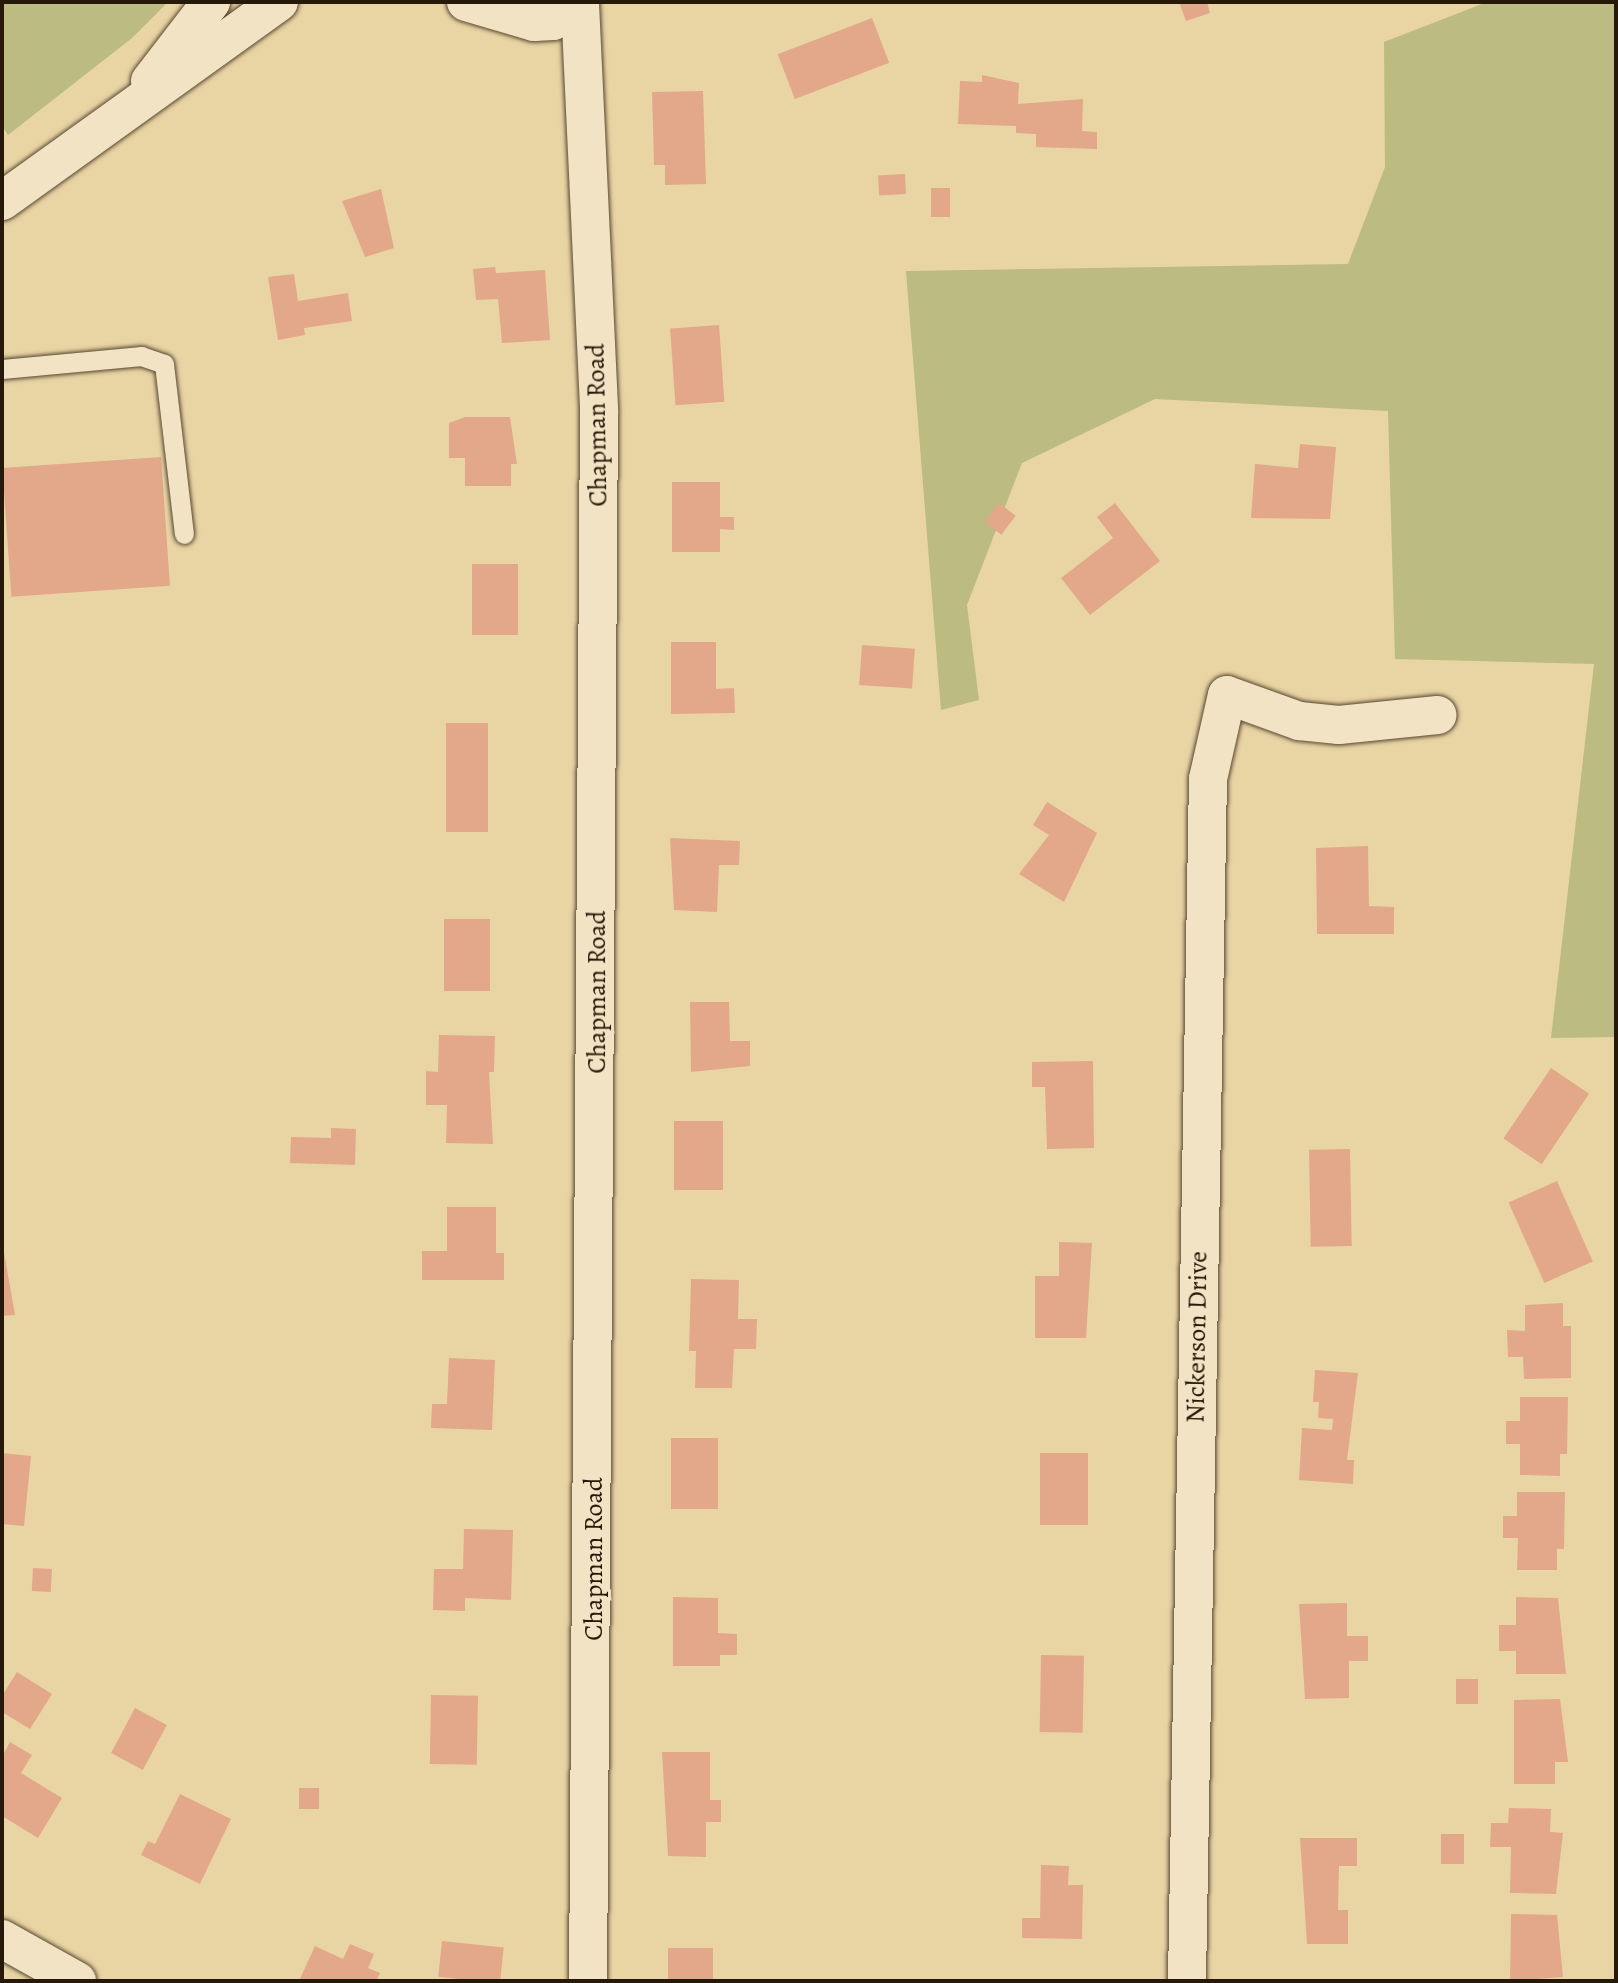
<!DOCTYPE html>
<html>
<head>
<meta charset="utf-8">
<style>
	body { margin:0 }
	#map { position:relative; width:1618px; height:1983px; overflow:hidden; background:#e9d4a4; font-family:Alegreya,serif }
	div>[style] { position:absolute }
	.green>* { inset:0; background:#bbbb82 }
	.building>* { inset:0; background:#e3a88a; transform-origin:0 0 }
	.roads { filter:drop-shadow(0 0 2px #584830) drop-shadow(0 0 2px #584830) }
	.service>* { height:19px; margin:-9.5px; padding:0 9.5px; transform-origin:9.5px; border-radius:9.5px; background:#f1e3c4 }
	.minor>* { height:38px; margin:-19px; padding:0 19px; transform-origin:19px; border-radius:19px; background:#f1e3c4 }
	.tertiary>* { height:38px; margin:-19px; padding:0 19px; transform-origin:19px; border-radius:19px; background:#f1e3c4 }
	.secondary>* { height:38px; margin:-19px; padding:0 19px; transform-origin:19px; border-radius:19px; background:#f1e3c4 }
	span { translate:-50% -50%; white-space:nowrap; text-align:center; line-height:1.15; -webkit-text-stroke:6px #f1e3c4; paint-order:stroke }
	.street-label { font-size:26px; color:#271909 }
	.frame { position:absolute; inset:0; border:4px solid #271909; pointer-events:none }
</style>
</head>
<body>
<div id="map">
	<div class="green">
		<div style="clip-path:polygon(2px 2px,168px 2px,132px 38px,8px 135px,2px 126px)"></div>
		<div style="clip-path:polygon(1487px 2px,1616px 2px,1616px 1037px,1551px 1038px,1594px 664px,1395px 659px,1388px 411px,1155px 399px,1022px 463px,967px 605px,979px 700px,941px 710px,906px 271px,1348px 264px,1385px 167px,1384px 42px)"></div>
	</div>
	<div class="building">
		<div style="clip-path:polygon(1179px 2px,1207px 2px,1210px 13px,1186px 21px)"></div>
		<div style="left:872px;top:18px;width:48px;height:101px;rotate:69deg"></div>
		<div style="clip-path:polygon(982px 75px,1019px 83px,1018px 104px,1083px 99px,1082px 131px,1097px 132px,1097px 149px,1036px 147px,1036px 134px,1016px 133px,1016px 126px,958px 124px,960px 81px,982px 82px)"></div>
		<div style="clip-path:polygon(703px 91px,706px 184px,665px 185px,665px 165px,654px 165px,652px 92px)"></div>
		<div style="left:905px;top:174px;width:20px;height:27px;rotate:87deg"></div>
		<div style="left:931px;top:188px;width:19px;height:29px"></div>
		<div style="clip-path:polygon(381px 189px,394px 248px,365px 257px,342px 201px)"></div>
		<div style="clip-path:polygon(495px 267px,496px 273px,545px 270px,550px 340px,502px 343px,498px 299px,476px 300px,473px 269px)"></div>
		<div style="clip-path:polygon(294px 274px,298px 301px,348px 293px,352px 321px,304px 328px,305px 335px,278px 340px,268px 277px)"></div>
		<div style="left:719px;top:325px;width:77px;height:49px;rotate:86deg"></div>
		<div style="clip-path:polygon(465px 417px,510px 417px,517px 464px,511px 464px,511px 486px,465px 486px,465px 458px,449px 458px,449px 423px)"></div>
		<div style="clip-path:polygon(1300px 444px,1336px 447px,1330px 519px,1251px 518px,1255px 464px,1298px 468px)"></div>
		<div style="left:161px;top:457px;width:129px;height:159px;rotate:86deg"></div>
		<div style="clip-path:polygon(672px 482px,720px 482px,720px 517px,734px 517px,734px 530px,720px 529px,720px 552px,672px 552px)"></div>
		<div style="left:999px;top:503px;width:21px;height:24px;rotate:37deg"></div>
		<div style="clip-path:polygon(1115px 503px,1160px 561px,1090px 615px,1061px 578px,1113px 538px,1097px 517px)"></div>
		<div style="left:472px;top:564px;width:46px;height:71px"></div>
		<div style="clip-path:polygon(671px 642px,716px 642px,716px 689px,734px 688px,735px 713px,671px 714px)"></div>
		<div style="left:862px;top:645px;width:53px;height:40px;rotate:4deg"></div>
		<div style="left:488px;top:723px;width:109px;height:42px;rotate:90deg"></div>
		<div style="clip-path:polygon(1047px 802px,1097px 833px,1064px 902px,1019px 874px,1049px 835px,1033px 825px)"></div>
		<div style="clip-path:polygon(670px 838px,740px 841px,739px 865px,719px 865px,717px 912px,674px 910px)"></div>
		<div style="clip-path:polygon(1368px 846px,1369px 906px,1394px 907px,1394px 934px,1317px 934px,1316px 848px)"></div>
		<div style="left:444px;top:919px;width:46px;height:72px"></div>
		<div style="clip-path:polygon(690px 1002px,729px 1002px,730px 1041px,750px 1041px,750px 1066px,691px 1072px)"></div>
		<div style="clip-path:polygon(439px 1035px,495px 1036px,494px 1072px,489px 1072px,493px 1144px,446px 1143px,447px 1105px,426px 1105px,426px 1071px,438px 1072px)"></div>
		<div style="clip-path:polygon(1093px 1061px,1094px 1148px,1047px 1149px,1045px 1087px,1032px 1087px,1032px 1062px)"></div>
		<div style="left:1551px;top:1068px;width:46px;height:85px;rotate:34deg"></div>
		<div style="left:674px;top:1121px;width:49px;height:69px"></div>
		<div style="clip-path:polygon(331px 1128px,356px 1129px,355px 1165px,290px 1163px,291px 1137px,331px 1138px)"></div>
		<div style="left:1350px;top:1149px;width:97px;height:41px;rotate:89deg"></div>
		<div style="left:1557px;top:1181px;width:88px;height:53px;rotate:66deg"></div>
		<div style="clip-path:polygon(447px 1207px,496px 1207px,496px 1253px,504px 1253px,504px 1280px,422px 1280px,422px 1251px,447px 1251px)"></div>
		<div style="clip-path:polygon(2px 1241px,15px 1315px,2px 1316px)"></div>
		<div style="clip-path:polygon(1059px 1242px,1092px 1243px,1086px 1338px,1035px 1338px,1035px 1276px,1059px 1276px)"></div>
		<div style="clip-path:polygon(691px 1279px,739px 1280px,738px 1319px,757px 1319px,756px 1349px,734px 1349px,732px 1388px,695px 1388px,696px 1351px,689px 1351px)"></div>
		<div style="clip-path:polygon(1563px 1303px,1563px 1326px,1571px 1326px,1571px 1378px,1524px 1379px,1523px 1357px,1508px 1357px,1507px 1330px,1525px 1331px,1525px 1305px)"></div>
		<div style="clip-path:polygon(449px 1358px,495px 1360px,492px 1430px,431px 1428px,432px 1404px,447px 1404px)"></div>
		<div style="clip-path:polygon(1315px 1370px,1358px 1373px,1347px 1460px,1354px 1460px,1353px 1484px,1299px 1480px,1302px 1428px,1332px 1430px,1333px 1419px,1318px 1418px,1319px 1402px,1313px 1402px)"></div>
		<div style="clip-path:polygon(1520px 1397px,1568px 1397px,1567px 1454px,1560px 1454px,1560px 1476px,1520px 1475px,1520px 1444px,1506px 1444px,1506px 1421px,1520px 1421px)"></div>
		<div style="left:671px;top:1438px;width:47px;height:71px"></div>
		<div style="clip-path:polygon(2px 1453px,31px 1456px,24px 1526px,2px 1524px)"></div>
		<div style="left:1040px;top:1453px;width:48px;height:72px"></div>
		<div style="clip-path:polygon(1517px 1492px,1565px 1492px,1564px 1549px,1557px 1549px,1557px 1570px,1517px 1570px,1518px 1538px,1503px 1538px,1503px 1516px,1517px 1516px)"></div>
		<div style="clip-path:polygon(464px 1529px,513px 1530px,511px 1600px,465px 1598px,465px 1611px,433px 1610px,434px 1569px,463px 1569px)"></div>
		<div style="left:33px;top:1568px;width:19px;height:23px;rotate:3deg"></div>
		<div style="clip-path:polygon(673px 1597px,718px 1598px,718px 1633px,737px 1634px,737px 1655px,720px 1655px,720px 1666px,673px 1666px)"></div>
		<div style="clip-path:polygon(1516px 1597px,1558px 1598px,1566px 1674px,1516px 1674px,1516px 1651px,1499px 1651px,1499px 1625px,1516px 1625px)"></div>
		<div style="clip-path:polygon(1347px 1603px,1347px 1636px,1368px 1636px,1368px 1661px,1349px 1661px,1349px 1698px,1305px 1699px,1299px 1604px)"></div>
		<div style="left:1041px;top:1655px;width:43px;height:77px;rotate:1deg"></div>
		<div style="clip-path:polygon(17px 1672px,52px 1694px,30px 1729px,2px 1712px,2px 1696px)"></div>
		<div style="left:1456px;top:1679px;width:22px;height:25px"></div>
		<div style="left:431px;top:1695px;width:47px;height:69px;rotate:1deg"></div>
		<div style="clip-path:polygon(1560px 1699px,1568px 1762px,1555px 1762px,1555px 1784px,1514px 1784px,1514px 1700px)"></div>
		<div style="left:135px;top:1708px;width:36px;height:51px;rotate:28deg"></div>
		<div style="clip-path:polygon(10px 1742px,32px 1755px,21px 1773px,62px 1798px,38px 1838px,2px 1816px,2px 1757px)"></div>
		<div style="clip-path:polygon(662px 1752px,710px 1752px,710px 1800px,721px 1800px,721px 1822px,706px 1822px,706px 1857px,668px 1856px)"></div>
		<div style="left:299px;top:1788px;width:20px;height:21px"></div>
		<div style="clip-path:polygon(180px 1794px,231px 1819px,200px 1884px,141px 1855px,148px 1841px,155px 1844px)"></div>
		<div style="clip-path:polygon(1509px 1808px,1551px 1809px,1550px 1832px,1563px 1833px,1556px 1894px,1510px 1893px,1511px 1847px,1490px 1847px,1491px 1823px,1508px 1823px)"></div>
		<div style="left:1441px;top:1834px;width:23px;height:30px"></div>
		<div style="clip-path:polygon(1300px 1838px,1357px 1838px,1357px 1866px,1339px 1866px,1338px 1910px,1348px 1910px,1348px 1944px,1307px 1944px)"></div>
		<div style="clip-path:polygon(1041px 1865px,1069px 1866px,1068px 1885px,1083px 1885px,1082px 1939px,1022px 1938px,1022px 1918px,1040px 1918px)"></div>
		<div style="clip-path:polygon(1511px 1914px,1557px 1915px,1563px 1977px,1510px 1981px)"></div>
		<div style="left:442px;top:1941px;width:62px;height:36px;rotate:6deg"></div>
		<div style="clip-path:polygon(350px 1944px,374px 1954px,368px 1968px,380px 1973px,376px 1981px,299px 1981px,315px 1946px,343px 1959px)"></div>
		<div style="left:668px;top:1948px;width:45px;height:33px"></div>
	</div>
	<div class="roads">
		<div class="service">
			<div style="left:2px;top:369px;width:140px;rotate:-5.3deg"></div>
			<div style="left:141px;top:356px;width:24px;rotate:19deg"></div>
			<div style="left:164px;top:364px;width:171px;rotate:83.3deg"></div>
		</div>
		<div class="minor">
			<div style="left:580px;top:4px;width:407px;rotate:87.3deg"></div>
			<div style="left:599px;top:411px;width:1570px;rotate:90.4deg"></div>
			<div style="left:1187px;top:1981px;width:1202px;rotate:-89deg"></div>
			<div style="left:1208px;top:779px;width:86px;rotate:-77.3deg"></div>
			<div style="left:1227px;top:695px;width:77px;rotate:19.9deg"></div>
			<div style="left:1299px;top:721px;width:40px;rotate:5.7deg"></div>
			<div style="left:1339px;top:725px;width:99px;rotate:-5.8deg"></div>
		</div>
		<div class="tertiary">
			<div style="left:466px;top:2px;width:71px;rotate:16.4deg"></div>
			<div style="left:534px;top:22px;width:19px;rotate:-3deg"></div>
			<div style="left:553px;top:21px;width:32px;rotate:-32deg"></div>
			<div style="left:2px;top:1939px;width:86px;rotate:29.2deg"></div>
		</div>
		<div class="secondary">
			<div style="left:150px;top:81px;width:100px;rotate:-52.3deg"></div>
			<div style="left:2px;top:201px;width:341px;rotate:-35.7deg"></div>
		</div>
	</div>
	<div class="street-label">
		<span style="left:597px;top:425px;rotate:-91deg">Chapman Road</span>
		<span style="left:597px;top:992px;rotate:-90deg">Chapman Road</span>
		<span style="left:1197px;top:1337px;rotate:-89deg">Nickerson Drive</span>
		<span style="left:594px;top:1559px;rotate:-90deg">Chapman Road</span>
	</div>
	<div class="frame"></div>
</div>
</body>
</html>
